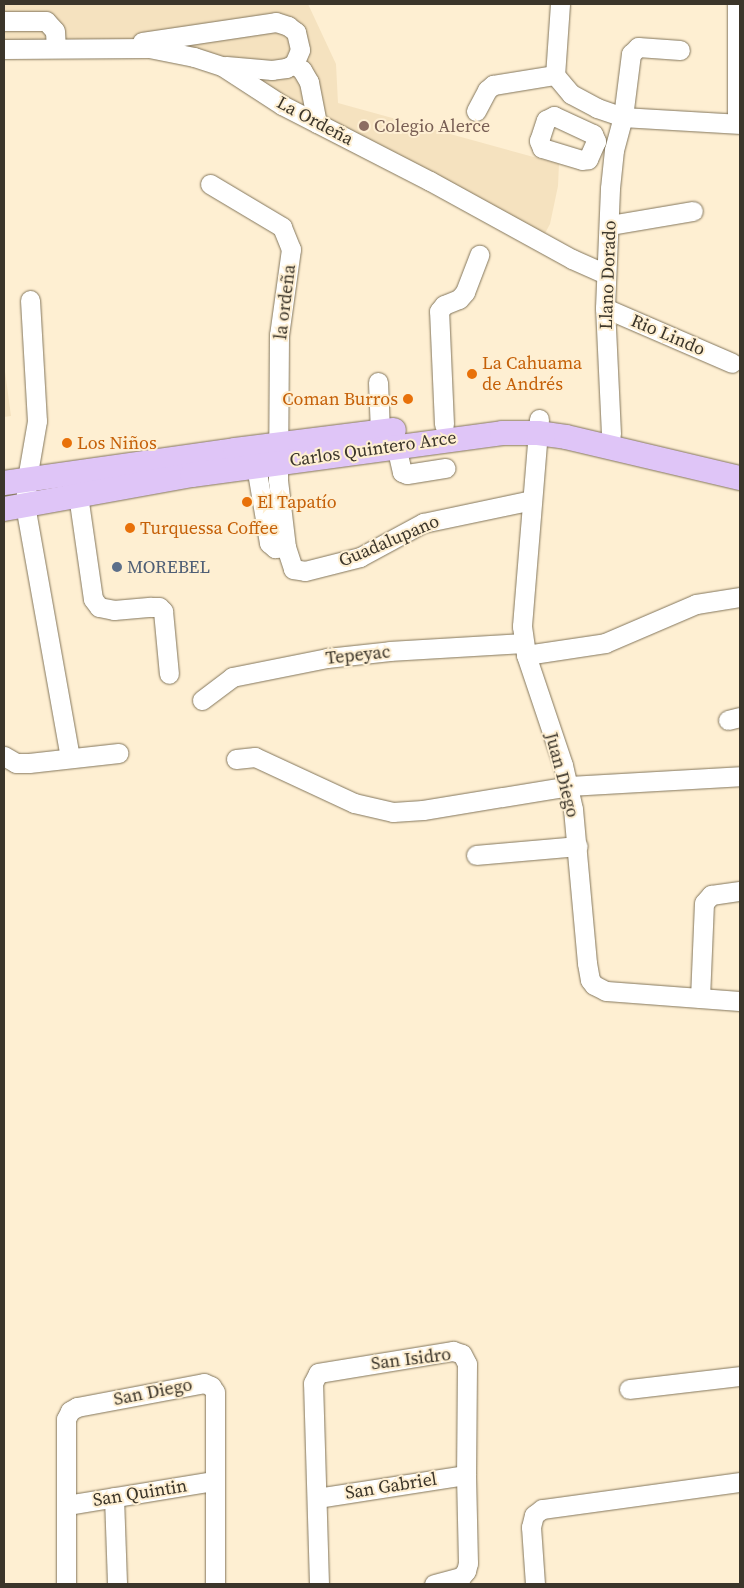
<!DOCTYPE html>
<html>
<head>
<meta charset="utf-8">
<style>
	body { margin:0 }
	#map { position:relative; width:744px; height:1588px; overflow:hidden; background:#feefd2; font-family:"Source Serif 4",serif }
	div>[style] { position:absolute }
	.built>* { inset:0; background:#f5e2bf }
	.roads { filter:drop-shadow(0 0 1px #83765c) drop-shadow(0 0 1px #83765c) }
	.minor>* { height:19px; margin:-9.5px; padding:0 9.5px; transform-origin:9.5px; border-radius:9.5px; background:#fff }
	.major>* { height:24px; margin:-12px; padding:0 12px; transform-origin:12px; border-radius:12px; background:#dfc5f7 }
	.dots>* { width:14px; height:14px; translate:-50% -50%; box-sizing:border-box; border:2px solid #feefd2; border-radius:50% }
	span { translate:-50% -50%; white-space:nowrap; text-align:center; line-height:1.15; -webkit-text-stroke:4px #feefd2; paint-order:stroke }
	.street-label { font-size:18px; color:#3b352a }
	.education-label { font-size:18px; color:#785e54 }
	.left { translate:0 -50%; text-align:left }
	.food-label { font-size:18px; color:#c56008 }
	.right { translate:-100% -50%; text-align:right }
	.service-label { font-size:18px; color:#4e5e75 }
	.frame { position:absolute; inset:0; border:5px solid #3b352a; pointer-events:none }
</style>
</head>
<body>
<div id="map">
	<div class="built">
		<div style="clip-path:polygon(4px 4px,308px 4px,336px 64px,338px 103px,559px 164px,558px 186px,550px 224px,543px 237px,438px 195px,333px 143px,237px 83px,207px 69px,139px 56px,4px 56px)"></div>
		<div style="clip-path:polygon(4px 364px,11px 416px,4px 417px)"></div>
	</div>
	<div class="roads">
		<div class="minor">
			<div style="left:560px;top:4px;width:71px;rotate:94deg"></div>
			<div style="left:555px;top:75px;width:25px;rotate:50deg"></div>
			<div style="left:571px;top:94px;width:30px;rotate:28deg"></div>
			<div style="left:597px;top:108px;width:28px;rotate:19deg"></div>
			<div style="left:623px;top:117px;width:117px;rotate:3.4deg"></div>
			<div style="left:4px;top:21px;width:42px"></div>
			<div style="left:46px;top:21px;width:13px;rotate:48deg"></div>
			<div style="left:55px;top:31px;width:17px;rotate:87deg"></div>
			<div style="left:142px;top:42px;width:135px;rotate:-8.5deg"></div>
			<div style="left:276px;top:22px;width:13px;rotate:18deg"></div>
			<div style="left:288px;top:26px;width:10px;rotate:37deg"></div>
			<div style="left:296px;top:32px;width:18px;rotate:77deg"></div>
			<div style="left:300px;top:50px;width:15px;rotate:113deg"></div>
			<div style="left:294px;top:64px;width:9px;rotate:153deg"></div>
			<div style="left:286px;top:68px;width:14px;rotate:172deg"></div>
			<div style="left:272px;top:70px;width:46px;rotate:-175deg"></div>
			<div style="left:4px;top:49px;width:145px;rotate:-0.4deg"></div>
			<div style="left:149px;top:48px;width:46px;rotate:11.3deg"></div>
			<div style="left:194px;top:57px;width:29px;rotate:18deg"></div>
			<div style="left:222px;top:66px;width:72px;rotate:33deg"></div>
			<div style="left:282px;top:105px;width:166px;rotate:27.2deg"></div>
			<div style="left:430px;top:181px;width:162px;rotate:28.8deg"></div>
			<div style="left:572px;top:259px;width:37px;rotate:24deg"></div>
			<div style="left:294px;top:64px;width:10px;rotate:37deg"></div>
			<div style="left:302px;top:70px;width:14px;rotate:60deg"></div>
			<div style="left:309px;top:82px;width:42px;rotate:79deg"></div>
			<div style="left:476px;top:111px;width:24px;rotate:-62deg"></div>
			<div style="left:487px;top:90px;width:8px;rotate:-40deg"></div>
			<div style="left:493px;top:85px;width:63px;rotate:-9.2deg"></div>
			<div style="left:554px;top:116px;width:43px;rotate:24.8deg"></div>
			<div style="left:593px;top:134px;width:8px;rotate:67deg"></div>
			<div style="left:596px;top:141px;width:20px;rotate:114deg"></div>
			<div style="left:588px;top:159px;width:6px;rotate:171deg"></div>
			<div style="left:582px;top:160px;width:42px;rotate:-163.3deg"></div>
			<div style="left:542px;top:148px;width:8px;rotate:-113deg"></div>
			<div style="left:539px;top:141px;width:22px;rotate:-72deg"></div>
			<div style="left:546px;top:120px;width:9px;rotate:-27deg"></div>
			<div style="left:737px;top:123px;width:119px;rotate:-90deg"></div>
			<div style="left:210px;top:184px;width:84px;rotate:30.8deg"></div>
			<div style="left:282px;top:227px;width:24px;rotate:68deg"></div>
			<div style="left:291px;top:249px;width:87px;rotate:97.9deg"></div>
			<div style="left:279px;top:335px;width:145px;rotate:90.4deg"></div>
			<div style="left:278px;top:480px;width:67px;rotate:83.2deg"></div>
			<div style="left:286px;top:547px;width:23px;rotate:72deg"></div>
			<div style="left:293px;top:569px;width:12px;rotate:9deg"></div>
			<div style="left:305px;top:571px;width:57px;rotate:-14.3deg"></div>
			<div style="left:360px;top:557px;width:72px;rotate:-28.4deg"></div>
			<div style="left:423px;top:523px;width:111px;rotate:-11.9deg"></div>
			<div style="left:610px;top:225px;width:84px;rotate:-9.6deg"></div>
			<div style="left:30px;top:300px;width:121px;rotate:86.7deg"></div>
			<div style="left:37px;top:421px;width:59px;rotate:99.8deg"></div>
			<div style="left:27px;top:479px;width:26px;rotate:94deg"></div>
			<div style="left:25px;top:505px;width:257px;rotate:79.9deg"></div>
			<div style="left:605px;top:308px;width:138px;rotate:23.4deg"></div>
			<div style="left:378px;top:382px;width:50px;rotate:87.7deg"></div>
			<div style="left:539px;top:419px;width:208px;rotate:94.7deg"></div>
			<div style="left:522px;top:626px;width:29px;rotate:82deg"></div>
			<div style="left:526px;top:655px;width:116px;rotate:71.4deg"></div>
			<div style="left:563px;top:765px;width:45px;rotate:77.2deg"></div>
			<div style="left:573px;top:809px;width:155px;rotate:84.8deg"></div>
			<div style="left:587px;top:963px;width:17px;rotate:80deg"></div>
			<div style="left:590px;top:980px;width:6px;rotate:51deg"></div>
			<div style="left:594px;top:985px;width:13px;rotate:27deg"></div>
			<div style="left:606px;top:991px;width:134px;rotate:4.3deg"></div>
			<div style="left:444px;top:424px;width:113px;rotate:-92.5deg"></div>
			<div style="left:439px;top:311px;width:8px;rotate:-50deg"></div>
			<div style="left:444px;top:305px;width:16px;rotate:-22deg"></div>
			<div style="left:459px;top:299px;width:9px;rotate:-49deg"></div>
			<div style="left:465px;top:292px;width:40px;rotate:-69deg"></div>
			<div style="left:611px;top:434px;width:126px;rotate:-92.7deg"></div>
			<div style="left:605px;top:308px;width:120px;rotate:-87.6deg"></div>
			<div style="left:610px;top:188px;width:38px;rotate:-84deg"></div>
			<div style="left:614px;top:150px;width:34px;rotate:-75deg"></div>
			<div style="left:623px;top:117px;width:64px;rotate:-82.8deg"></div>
			<div style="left:631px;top:54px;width:10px;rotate:-45deg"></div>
			<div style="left:638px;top:47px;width:42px;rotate:4.1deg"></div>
			<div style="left:396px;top:446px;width:27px;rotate:77deg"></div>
			<div style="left:402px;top:472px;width:5px;rotate:22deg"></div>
			<div style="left:407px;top:474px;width:39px;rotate:-9deg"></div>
			<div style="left:257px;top:453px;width:19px;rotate:90deg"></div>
			<div style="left:257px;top:472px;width:72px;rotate:80.4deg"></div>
			<div style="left:269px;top:543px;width:8px;rotate:40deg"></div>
			<div style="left:275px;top:548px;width:11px;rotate:-5deg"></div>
			<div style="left:78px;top:495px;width:105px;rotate:81.8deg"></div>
			<div style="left:93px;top:599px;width:10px;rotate:53deg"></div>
			<div style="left:99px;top:607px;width:15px;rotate:11deg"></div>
			<div style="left:114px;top:610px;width:37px;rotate:-5deg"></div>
			<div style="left:151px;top:607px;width:8px"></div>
			<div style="left:159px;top:607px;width:6px;rotate:45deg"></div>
			<div style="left:163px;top:611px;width:63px;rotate:84.6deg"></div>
			<div style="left:526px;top:655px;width:80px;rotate:-8.6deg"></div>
			<div style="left:605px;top:643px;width:99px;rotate:-23.2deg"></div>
			<div style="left:696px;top:604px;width:45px;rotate:-9deg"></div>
			<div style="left:202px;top:700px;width:38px;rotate:-37deg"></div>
			<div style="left:232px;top:677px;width:97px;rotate:-11.3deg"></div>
			<div style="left:327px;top:658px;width:63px;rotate:-6.3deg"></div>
			<div style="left:390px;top:651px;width:133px;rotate:-3.4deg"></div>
			<div style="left:728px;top:720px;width:12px;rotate:-14deg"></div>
			<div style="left:4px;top:756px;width:14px;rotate:30deg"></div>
			<div style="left:16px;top:763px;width:13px"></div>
			<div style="left:29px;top:763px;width:90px;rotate:-6.4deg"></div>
			<div style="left:236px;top:759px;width:19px;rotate:-6deg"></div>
			<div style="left:255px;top:757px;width:109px;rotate:24.9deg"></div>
			<div style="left:354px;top:803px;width:40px;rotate:13deg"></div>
			<div style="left:393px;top:812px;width:30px;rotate:-4deg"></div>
			<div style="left:423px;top:810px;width:148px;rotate:-9.3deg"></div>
			<div style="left:569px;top:786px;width:171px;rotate:-3.3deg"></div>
			<div style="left:476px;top:855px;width:102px;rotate:-5deg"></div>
			<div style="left:700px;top:998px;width:95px;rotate:-87.6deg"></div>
			<div style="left:704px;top:903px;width:11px;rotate:-49deg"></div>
			<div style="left:711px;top:895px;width:29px;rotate:-8deg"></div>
			<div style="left:629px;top:1389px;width:112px;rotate:-6.7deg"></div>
			<div style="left:114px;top:1497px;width:87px;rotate:88deg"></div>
			<div style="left:317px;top:1498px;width:151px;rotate:-8.8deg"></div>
			<div style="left:67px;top:1505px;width:149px;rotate:-9.3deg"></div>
			<div style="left:66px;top:1584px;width:165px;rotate:-90deg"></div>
			<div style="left:66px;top:1419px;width:9px;rotate:-63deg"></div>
			<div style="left:70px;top:1411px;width:8px;rotate:-30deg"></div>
			<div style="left:77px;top:1407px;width:129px;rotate:-10.7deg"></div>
			<div style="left:204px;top:1383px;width:8px;rotate:23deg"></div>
			<div style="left:211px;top:1386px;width:7px;rotate:56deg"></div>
			<div style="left:215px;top:1392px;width:192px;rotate:90deg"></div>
			<div style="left:319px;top:1584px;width:201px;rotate:-91.7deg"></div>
			<div style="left:313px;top:1383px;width:11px;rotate:-63deg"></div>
			<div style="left:318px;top:1373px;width:137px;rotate:-9.3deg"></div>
			<div style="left:453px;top:1351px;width:9px;rotate:18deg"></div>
			<div style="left:462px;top:1354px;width:11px;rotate:63deg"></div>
			<div style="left:467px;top:1364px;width:111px;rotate:90.5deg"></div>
			<div style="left:466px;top:1475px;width:88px;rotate:88.7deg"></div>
			<div style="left:468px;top:1563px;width:8px;rotate:104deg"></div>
			<div style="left:466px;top:1571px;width:8px;rotate:130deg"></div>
			<div style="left:461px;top:1577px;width:28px;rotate:165deg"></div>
			<div style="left:535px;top:1584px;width:57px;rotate:-94deg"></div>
			<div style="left:531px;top:1527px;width:12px;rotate:-76deg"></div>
			<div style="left:534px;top:1515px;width:10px;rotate:-37deg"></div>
			<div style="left:542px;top:1509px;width:200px;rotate:-7.8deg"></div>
		</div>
		<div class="major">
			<div style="left:4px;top:483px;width:233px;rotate:-8.1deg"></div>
			<div style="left:235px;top:450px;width:160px;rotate:-7.2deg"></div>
			<div style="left:4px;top:509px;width:191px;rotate:-10.3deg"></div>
			<div style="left:192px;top:475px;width:313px;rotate:-7.7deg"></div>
			<div style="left:502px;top:433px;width:36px"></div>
			<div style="left:538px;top:433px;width:28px;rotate:8deg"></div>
			<div style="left:566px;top:437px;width:179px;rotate:13.3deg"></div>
		</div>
	</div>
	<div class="dots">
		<div style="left:364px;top:126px;background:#8d6e63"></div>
		<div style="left:472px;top:374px;background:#e8710a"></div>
		<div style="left:408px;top:399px;background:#e8710a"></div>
		<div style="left:67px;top:443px;background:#e8710a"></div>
		<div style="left:247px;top:502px;background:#e8710a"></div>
		<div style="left:130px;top:528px;background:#e8710a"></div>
		<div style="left:117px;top:567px;background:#5c6f8a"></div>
	</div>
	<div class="street-label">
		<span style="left:315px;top:121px;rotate:28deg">La Ordeña</span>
		<span style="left:608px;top:275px;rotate:-88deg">Llano Dorado</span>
		<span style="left:285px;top:302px;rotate:-83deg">la ordeña</span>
		<span style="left:668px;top:335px;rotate:23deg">Rio Lindo</span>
		<span style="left:373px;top:449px;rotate:-8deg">Carlos Quintero Arce</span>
		<span style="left:389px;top:541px;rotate:-23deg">Guadalupano</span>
		<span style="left:358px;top:655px;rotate:-6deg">Tepeyac</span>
		<span style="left:562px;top:775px;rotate:75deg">Juan Diego</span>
		<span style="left:411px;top:1359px;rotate:-7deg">San Isidro</span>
		<span style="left:153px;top:1392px;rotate:-11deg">San Diego</span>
		<span style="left:391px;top:1486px;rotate:-9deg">San Gabriel</span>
		<span style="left:140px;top:1493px;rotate:-9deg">San Quintin</span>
	</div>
	<div class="education-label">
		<span class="left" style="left:374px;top:126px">Colegio Alerce</span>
	</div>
	<div class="food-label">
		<span class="left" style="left:482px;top:374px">La Cahuama<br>de Andrés</span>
		<span class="right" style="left:398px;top:399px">Coman Burros</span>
		<span class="left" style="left:77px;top:443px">Los Niños</span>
		<span class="left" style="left:257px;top:502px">El Tapatío</span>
		<span class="left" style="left:140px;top:528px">Turquessa Coffee</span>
	</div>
	<div class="service-label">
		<span class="left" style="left:127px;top:567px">MOREBEL</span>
	</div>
	<div class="frame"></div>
</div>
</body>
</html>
